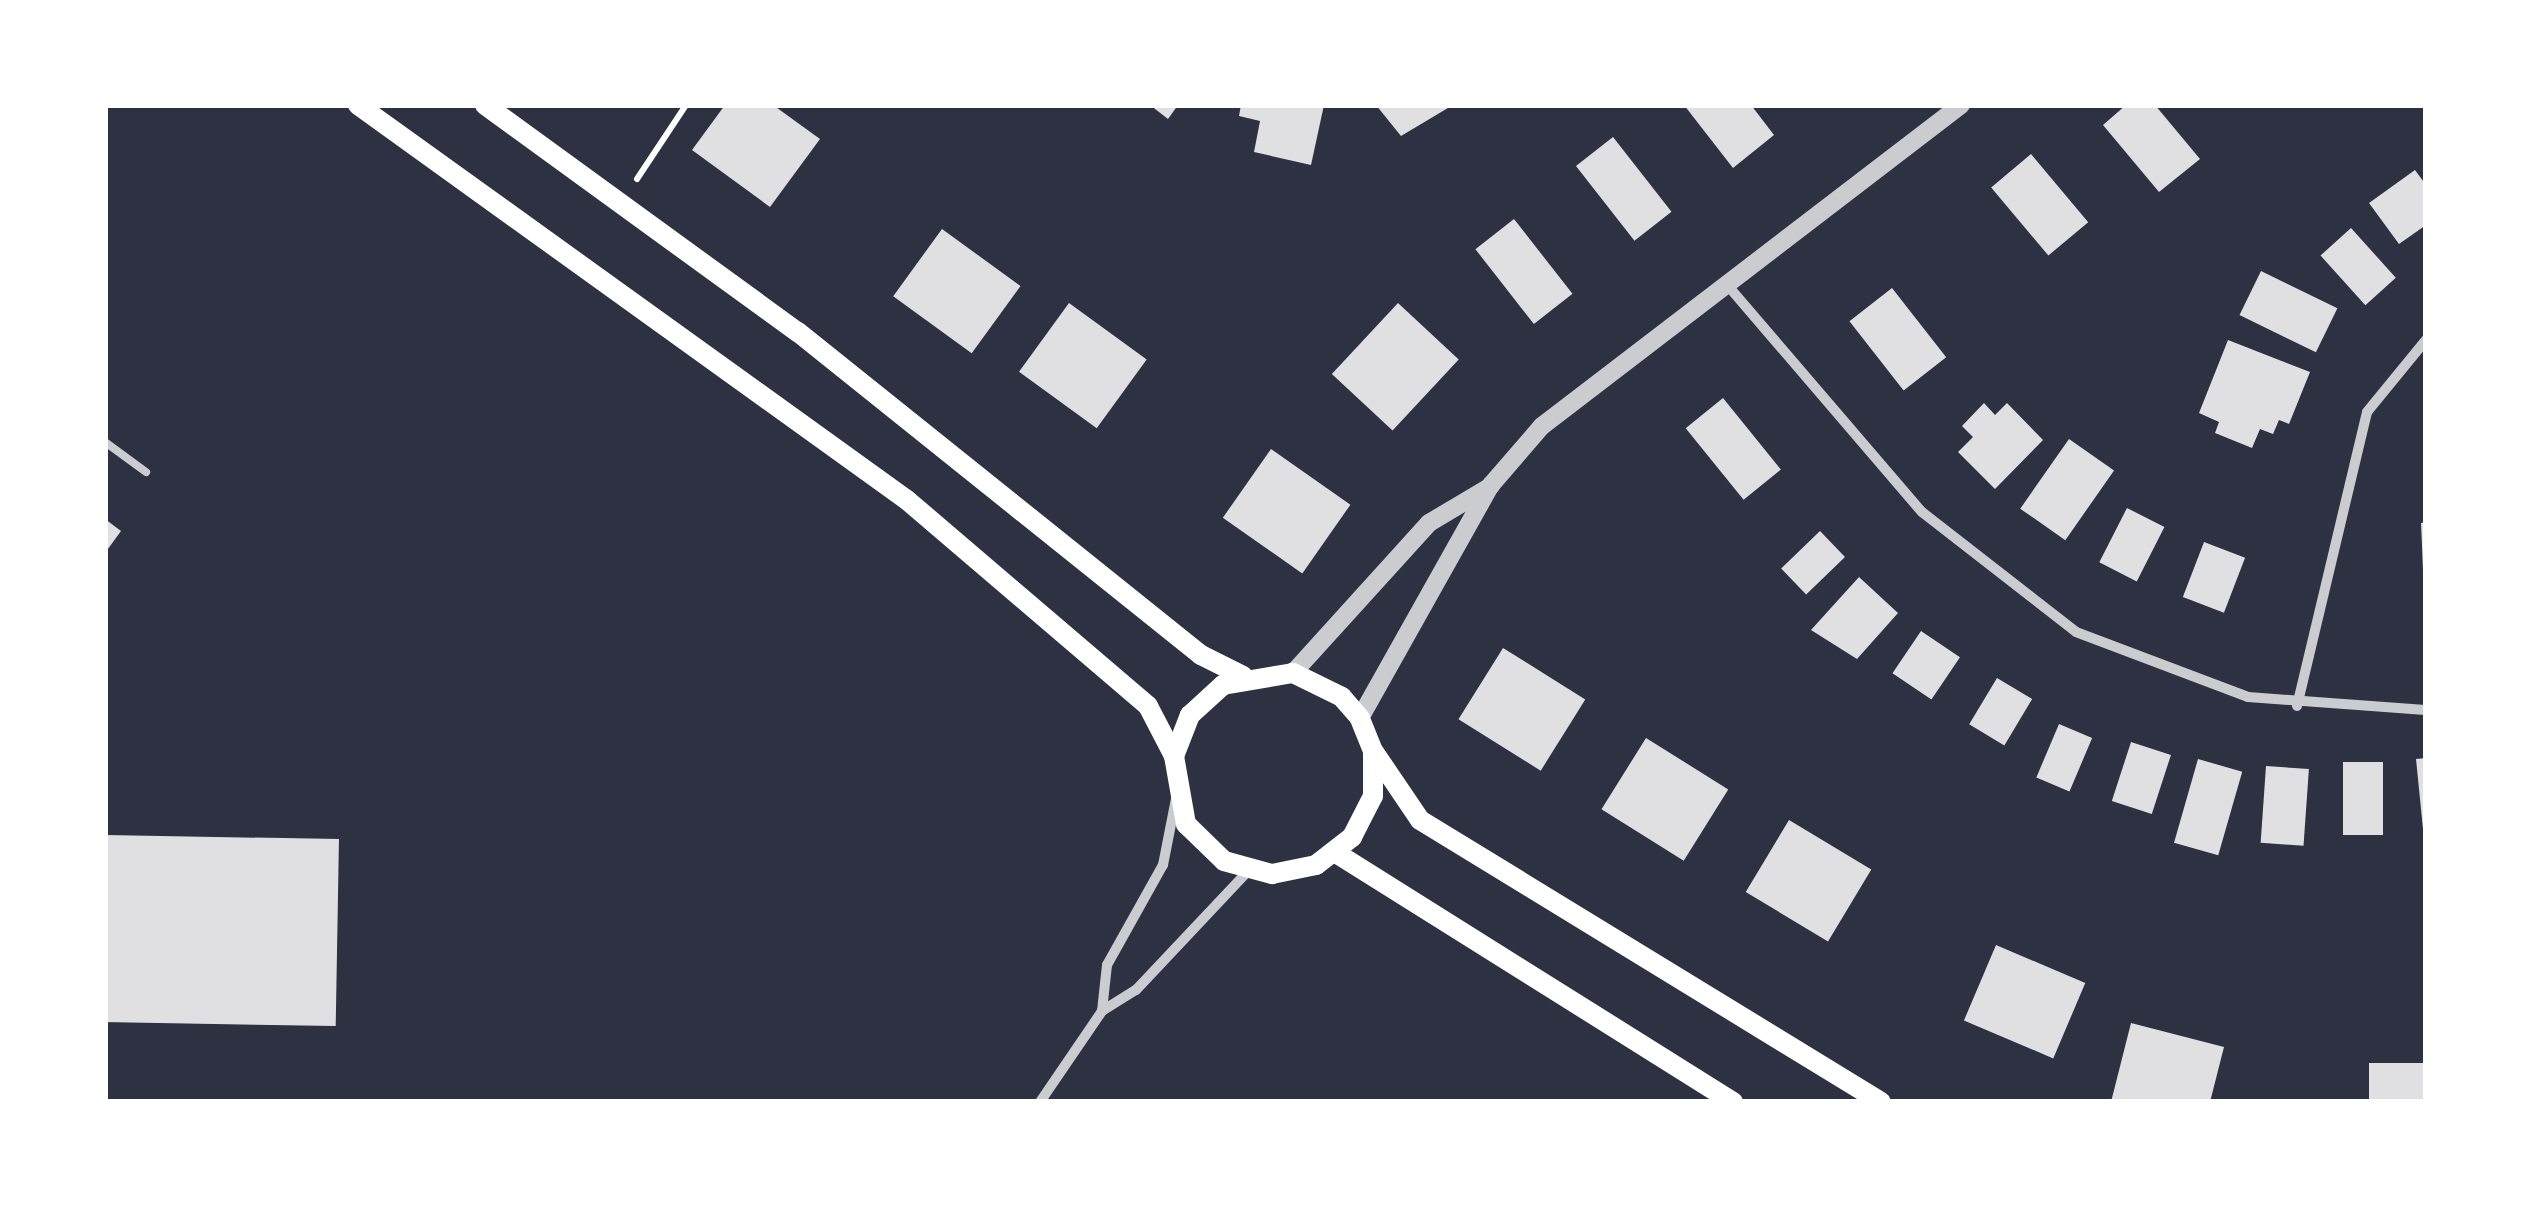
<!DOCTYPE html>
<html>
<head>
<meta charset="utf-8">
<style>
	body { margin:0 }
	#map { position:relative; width:2531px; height:1207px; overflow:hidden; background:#2d3142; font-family:"Roboto Condensed",sans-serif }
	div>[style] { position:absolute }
	.building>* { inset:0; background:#e0e0e3; transform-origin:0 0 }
	.path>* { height:6px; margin:-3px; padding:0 3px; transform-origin:3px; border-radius:3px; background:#fff }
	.service>* { height:8px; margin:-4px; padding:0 4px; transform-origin:4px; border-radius:4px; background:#caccd0 }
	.minor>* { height:10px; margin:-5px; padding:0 5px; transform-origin:5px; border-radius:5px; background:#caccd0 }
	.tertiary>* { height:18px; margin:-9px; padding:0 9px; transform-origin:9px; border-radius:9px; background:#caccd0 }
	.secondary>* { height:20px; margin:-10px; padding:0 10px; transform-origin:10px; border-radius:10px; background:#fff }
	span { translate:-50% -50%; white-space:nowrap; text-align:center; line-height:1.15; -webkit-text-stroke:8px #fff; paint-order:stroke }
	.frame { position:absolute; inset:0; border:108px solid #fff; pointer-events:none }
</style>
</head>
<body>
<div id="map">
	<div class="building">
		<div style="clip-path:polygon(725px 105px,773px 105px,820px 139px,770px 207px,692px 150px)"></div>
		<div style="clip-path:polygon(1150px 105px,1178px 105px,1168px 119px)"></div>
		<div style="clip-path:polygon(1241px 105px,1324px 105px,1311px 165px,1254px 152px,1260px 121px,1239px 116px)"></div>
		<div style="clip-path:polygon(1376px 105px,1453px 105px,1401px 136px)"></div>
		<div style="clip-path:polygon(1684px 105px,1751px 105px,1774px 135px,1733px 168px)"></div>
		<div style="clip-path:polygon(2126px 105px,2155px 105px,2200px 159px,2159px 192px,2103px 125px)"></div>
		<div style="left:1613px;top:137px;width:95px;height:47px;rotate:52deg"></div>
		<div style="left:2031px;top:154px;width:89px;height:52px;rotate:50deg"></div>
		<div style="clip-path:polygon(2415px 170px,2426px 185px,2426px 225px,2399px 244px,2369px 203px)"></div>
		<div style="left:1514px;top:219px;width:95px;height:49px;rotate:52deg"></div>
		<div style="left:2351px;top:228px;width:67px;height:41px;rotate:48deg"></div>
		<div style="left:942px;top:229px;width:97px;height:83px;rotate:36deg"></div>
		<div style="left:2261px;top:271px;width:85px;height:49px;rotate:26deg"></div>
		<div style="left:1892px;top:288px;width:88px;height:54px;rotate:52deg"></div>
		<div style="left:1069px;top:303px;width:96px;height:85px;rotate:36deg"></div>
		<div style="left:1398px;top:303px;width:83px;height:97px;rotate:43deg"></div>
		<div style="clip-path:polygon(2228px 340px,2310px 372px,2289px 424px,2279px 420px,2273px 434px,2260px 429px,2252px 448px,2215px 433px,2219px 422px,2199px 413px)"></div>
		<div style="left:1723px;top:398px;width:92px;height:48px;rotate:51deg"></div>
		<div style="clip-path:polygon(1984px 403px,1995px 415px,2007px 403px,2043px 440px,1995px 489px,1958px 452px,1973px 437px,1962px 426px)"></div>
		<div style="left:2069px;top:439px;width:55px;height:85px;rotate:35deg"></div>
		<div style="left:1271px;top:449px;width:97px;height:84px;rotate:35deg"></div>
		<div style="left:2127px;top:508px;width:42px;height:61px;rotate:27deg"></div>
		<div style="clip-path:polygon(105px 519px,121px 531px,105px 553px)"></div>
		<div style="clip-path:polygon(2426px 522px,2426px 570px,2423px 570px,2421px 523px)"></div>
		<div style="left:1820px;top:531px;width:36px;height:54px;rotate:46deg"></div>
		<div style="left:2204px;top:542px;width:44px;height:59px;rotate:21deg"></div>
		<div style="clip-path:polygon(1859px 577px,1898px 613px,1857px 659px,1811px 630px)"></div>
		<div style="left:1921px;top:631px;width:47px;height:51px;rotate:34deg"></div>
		<div style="left:1503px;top:648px;width:97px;height:84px;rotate:32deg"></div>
		<div style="left:1997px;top:678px;width:41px;height:54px;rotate:31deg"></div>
		<div style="left:2059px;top:724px;width:36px;height:58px;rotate:23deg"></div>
		<div style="left:1646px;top:738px;width:97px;height:84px;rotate:32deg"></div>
		<div style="left:2131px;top:742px;width:42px;height:62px;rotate:18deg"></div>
		<div style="clip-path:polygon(2426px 758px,2426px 829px,2423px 829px,2416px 759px)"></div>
		<div style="left:2198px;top:759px;width:46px;height:87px;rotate:16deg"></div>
		<div style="left:2343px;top:762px;width:40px;height:73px"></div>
		<div style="left:2266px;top:766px;width:43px;height:77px;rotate:4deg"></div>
		<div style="left:1789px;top:820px;width:96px;height:84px;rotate:31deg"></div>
		<div style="left:105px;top:835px;width:234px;height:187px;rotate:1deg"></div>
		<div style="left:1996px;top:945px;width:97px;height:82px;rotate:23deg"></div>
		<div style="clip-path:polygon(2131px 1023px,2224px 1047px,2210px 1102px,2111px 1102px)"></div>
		<div style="left:2369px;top:1063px;width:57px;height:39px"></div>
	</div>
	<div class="path">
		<div style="left:637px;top:179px;width:89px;rotate:-56.5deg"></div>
	</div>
	<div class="service">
		<div style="left:105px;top:442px;width:51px;rotate:36.2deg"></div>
	</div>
	<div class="minor">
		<div style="left:1729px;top:287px;width:296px;rotate:49.4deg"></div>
		<div style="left:1922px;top:512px;width:195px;rotate:37.9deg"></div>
		<div style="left:2076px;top:632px;width:184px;rotate:20.7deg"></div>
		<div style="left:2248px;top:697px;width:178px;rotate:4.2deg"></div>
		<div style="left:2297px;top:706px;width:302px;rotate:-76.6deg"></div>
		<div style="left:2367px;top:412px;width:93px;rotate:-50.7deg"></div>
		<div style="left:1102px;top:1011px;width:46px;rotate:-83.8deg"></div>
		<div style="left:1107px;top:965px;width:115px;rotate:-60.8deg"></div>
		<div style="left:1163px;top:865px;width:67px;rotate:-78.9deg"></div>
		<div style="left:1040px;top:1102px;width:110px;rotate:-55.7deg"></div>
		<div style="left:1102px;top:1011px;width:40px;rotate:-32deg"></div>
		<div style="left:1136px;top:990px;width:165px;rotate:-46.7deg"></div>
	</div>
	<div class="tertiary">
		<div style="left:1293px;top:673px;width:202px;rotate:-47.8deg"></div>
		<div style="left:1429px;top:523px;width:72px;rotate:-30.8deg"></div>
		<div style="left:1360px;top:718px;width:267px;rotate:-60.7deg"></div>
		<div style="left:1491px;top:485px;width:78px;rotate:-49.2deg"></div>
		<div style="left:1542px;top:426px;width:528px;rotate:-37.46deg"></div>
	</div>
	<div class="secondary">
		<div style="left:358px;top:105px;width:676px;rotate:35.73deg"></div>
		<div style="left:907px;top:500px;width:317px;rotate:40.5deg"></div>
		<div style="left:1148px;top:706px;width:56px;rotate:62.5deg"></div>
		<div style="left:1174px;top:756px;width:69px;rotate:80deg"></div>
		<div style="left:1186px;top:824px;width:53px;rotate:44.2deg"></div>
		<div style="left:1224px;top:861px;width:50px;rotate:15.2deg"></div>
		<div style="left:1272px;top:874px;width:45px;rotate:-11.6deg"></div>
		<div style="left:1316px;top:865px;width:46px;rotate:-37.9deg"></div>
		<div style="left:1352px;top:837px;width:46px;rotate:-62.9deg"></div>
		<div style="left:1373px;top:796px;width:45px;rotate:-90deg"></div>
		<div style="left:1373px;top:751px;width:35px;rotate:-112deg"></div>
		<div style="left:1360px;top:718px;width:28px;rotate:-131deg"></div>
		<div style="left:1342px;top:697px;width:55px;rotate:-153.9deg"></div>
		<div style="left:1293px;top:673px;width:71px;rotate:170.3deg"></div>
		<div style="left:1223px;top:685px;width:45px;rotate:137.7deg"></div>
		<div style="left:1190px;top:715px;width:44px;rotate:111.3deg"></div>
		<div style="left:485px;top:105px;width:387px;rotate:36deg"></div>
		<div style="left:798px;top:332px;width:516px;rotate:38.71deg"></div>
		<div style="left:1201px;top:655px;width:47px;rotate:26.6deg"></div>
		<div style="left:1374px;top:752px;width:82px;rotate:55.9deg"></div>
		<div style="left:1420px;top:820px;width:540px;rotate:31.45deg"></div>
		<div style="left:1336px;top:853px;width:469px;rotate:32.1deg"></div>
	</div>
	<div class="frame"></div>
</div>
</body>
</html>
